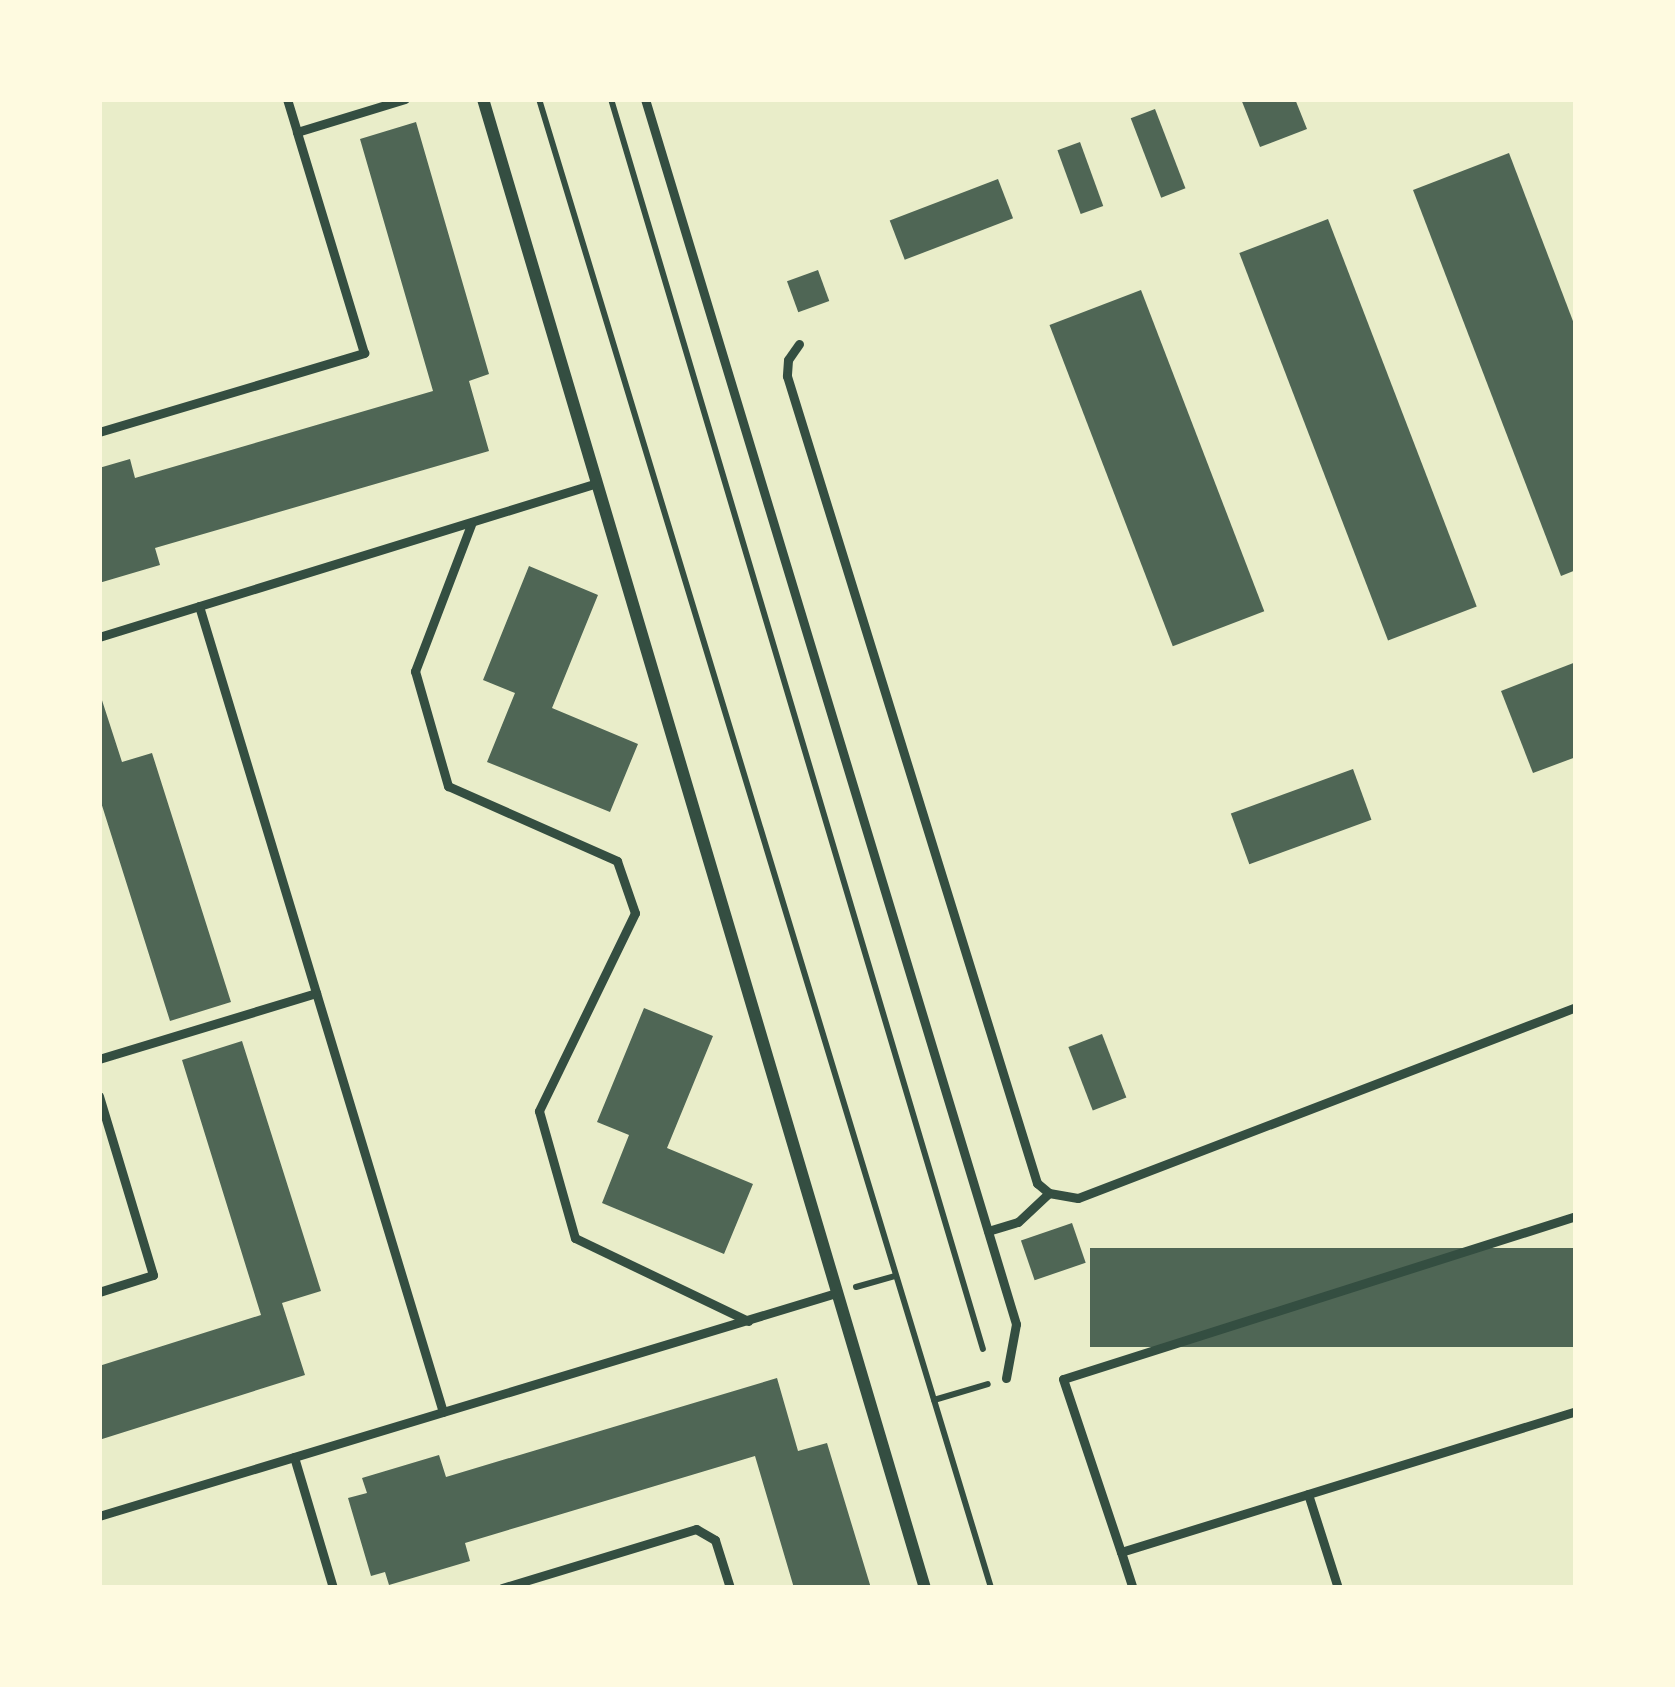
<!DOCTYPE html>
<html>
<head>
<meta charset="utf-8">
<style>
	body { margin:0 }
	#map { position:relative; width:1675px; height:1687px; overflow:hidden; background:#e9edc9; font-family:Montserrat,sans-serif }
	div>[style] { position:absolute }
	.building>* { inset:0; background:#4f6655; transform-origin:0 0 }
	.path>* { height:6px; margin:-3px; padding:0 3px; transform-origin:3px; border-radius:3px; background:#344e41 }
	.service>* { height:9px; margin:-4.5px; padding:0 4.5px; transform-origin:4.5px; border-radius:4.5px; background:#344e41 }
	.minor>* { height:12px; margin:-6px; padding:0 6px; transform-origin:6px; border-radius:6px; background:#344e41 }
	span { translate:-50% -50%; white-space:nowrap; text-align:center; line-height:1.15; -webkit-text-stroke:12px #fefae0; paint-order:stroke }
	.frame { position:absolute; inset:0; border:102px solid #fefae0; pointer-events:none }
</style>
</head>
<body>
<div id="map">
	<div class="building">
		<div style="clip-path:polygon(1241px 99px,1295px 99px,1307px 129px,1260px 147px)"></div>
		<div style="left:1155px;top:109px;width:85px;height:26px;rotate:69deg"></div>
		<div style="clip-path:polygon(416px 122px,489px 374px,469px 381px,489px 451px,155px 548px,160px 565px,99px 583px,99px 468px,130px 459px,135px 478px,433px 391px,360px 139px)"></div>
		<div style="left:1080px;top:142px;width:68px;height:24px;rotate:70deg"></div>
		<div style="clip-path:polygon(1509px 153px,1576px 329px,1576px 570px,1561px 576px,1413px 190px)"></div>
		<div style="left:998px;top:179px;width:42px;height:116px;rotate:69deg"></div>
		<div style="left:1328px;top:219px;width:415px;height:95px;rotate:69deg"></div>
		<div style="left:818px;top:270px;width:33px;height:33px;rotate:70deg"></div>
		<div style="left:1141px;top:290px;width:344px;height:98px;rotate:69deg"></div>
		<div style="clip-path:polygon(529px 566px,598px 595px,552px 708px,638px 744px,610px 812px,487px 762px,515px 693px,483px 680px)"></div>
		<div style="clip-path:polygon(1576px 662px,1576px 757px,1533px 773px,1501px 691px)"></div>
		<div style="clip-path:polygon(99px 691px,122px 762px,152px 753px,231px 1002px,170px 1021px,99px 796px)"></div>
		<div style="left:1353px;top:769px;width:54px;height:130px;rotate:70deg"></div>
		<div style="clip-path:polygon(644px 1008px,713px 1036px,667px 1148px,753px 1184px,724px 1254px,602px 1203px,629px 1135px,597px 1122px)"></div>
		<div style="left:1102px;top:1034px;width:68px;height:36px;rotate:69deg"></div>
		<div style="clip-path:polygon(242px 1041px,321px 1291px,282px 1303px,305px 1375px,99px 1440px,99px 1366px,261px 1315px,182px 1060px)"></div>
		<div style="left:1072px;top:1223px;width:42px;height:54px;rotate:71deg"></div>
		<div style="left:1576px;top:1248px;width:99px;height:486px;rotate:90deg"></div>
		<div style="clip-path:polygon(777px 1378px,798px 1451px,827px 1443px,871px 1588px,794px 1588px,755px 1456px,465px 1543px,470px 1561px,389px 1585px,385px 1572px,371px 1576px,348px 1498px,367px 1493px,362px 1478px,439px 1455px,446px 1477px)"></div>
	</div>
	<div class="path">
		<div style="left:539px;top:99px;width:1556px;rotate:73.11deg"></div>
		<div style="left:611px;top:99px;width:1304px;rotate:73.43deg"></div>
		<div style="left:856px;top:1287px;width:41px;rotate:-15.8deg"></div>
		<div style="left:934px;top:1400px;width:56px;rotate:-16.5deg"></div>
	</div>
	<div class="service">
		<div style="left:287px;top:99px;width:34px;rotate:73deg"></div>
		<div style="left:297px;top:132px;width:113px;rotate:-17deg"></div>
		<div style="left:645px;top:99px;width:1280px;rotate:73.15deg"></div>
		<div style="left:1016px;top:1324px;width:55px;rotate:100.5deg"></div>
		<div style="left:799px;top:344px;width:19px;rotate:125deg"></div>
		<div style="left:788px;top:360px;width:16px;rotate:94deg"></div>
		<div style="left:787px;top:376px;width:845px;rotate:72.79deg"></div>
		<div style="left:1037px;top:1183px;width:16px;rotate:40deg"></div>
		<div style="left:1049px;top:1193px;width:29px;rotate:10deg"></div>
		<div style="left:1078px;top:1198px;width:533px;rotate:-20.98deg"></div>
		<div style="left:99px;top:432px;width:277px;rotate:-16.6deg"></div>
		<div style="left:364px;top:353px;width:231px;rotate:-106.9deg"></div>
		<div style="left:472px;top:522px;width:160px;rotate:110.9deg"></div>
		<div style="left:415px;top:671px;width:120px;rotate:74deg"></div>
		<div style="left:448px;top:786px;width:185px;rotate:23.9deg"></div>
		<div style="left:617px;top:861px;width:55px;rotate:70.9deg"></div>
		<div style="left:635px;top:913px;width:220px;rotate:115.9deg"></div>
		<div style="left:539px;top:1111px;width:132px;rotate:74.2deg"></div>
		<div style="left:575px;top:1238px;width:192px;rotate:25.6deg"></div>
		<div style="left:199px;top:606px;width:842px;rotate:73.16deg"></div>
		<div style="left:99px;top:637px;width:518px;rotate:-17.18deg"></div>
		<div style="left:99px;top:1059px;width:227px;rotate:-16.9deg"></div>
		<div style="left:99px;top:1096px;width:187px;rotate:73.2deg"></div>
		<div style="left:153px;top:1275px;width:57px;rotate:162.5deg"></div>
		<div style="left:1576px;top:1216px;width:538px;rotate:162.37deg"></div>
		<div style="left:1063px;top:1379px;width:182px;rotate:71.5deg"></div>
		<div style="left:1121px;top:1552px;width:476px;rotate:-17.2deg"></div>
		<div style="left:988px;top:1231px;width:31px;rotate:-17deg"></div>
		<div style="left:1018px;top:1222px;width:42px;rotate:-43.1deg"></div>
		<div style="left:294px;top:1457px;width:137px;rotate:73.4deg"></div>
		<div style="left:1308px;top:1494px;width:99px;rotate:72.3deg"></div>
		<div style="left:99px;top:1516px;width:770px;rotate:-16.83deg"></div>
		<div style="left:1121px;top:1552px;width:38px;rotate:72deg"></div>
		<div style="left:502px;top:1588px;width:203px;rotate:-16.9deg"></div>
		<div style="left:696px;top:1529px;width:22px;rotate:30deg"></div>
		<div style="left:715px;top:1540px;width:50px;rotate:72.6deg"></div>
	</div>
	<div class="minor">
		<div style="left:483px;top:99px;width:1553px;rotate:73.47deg"></div>
	</div>
	<div class="frame"></div>
</div>
</body>
</html>
